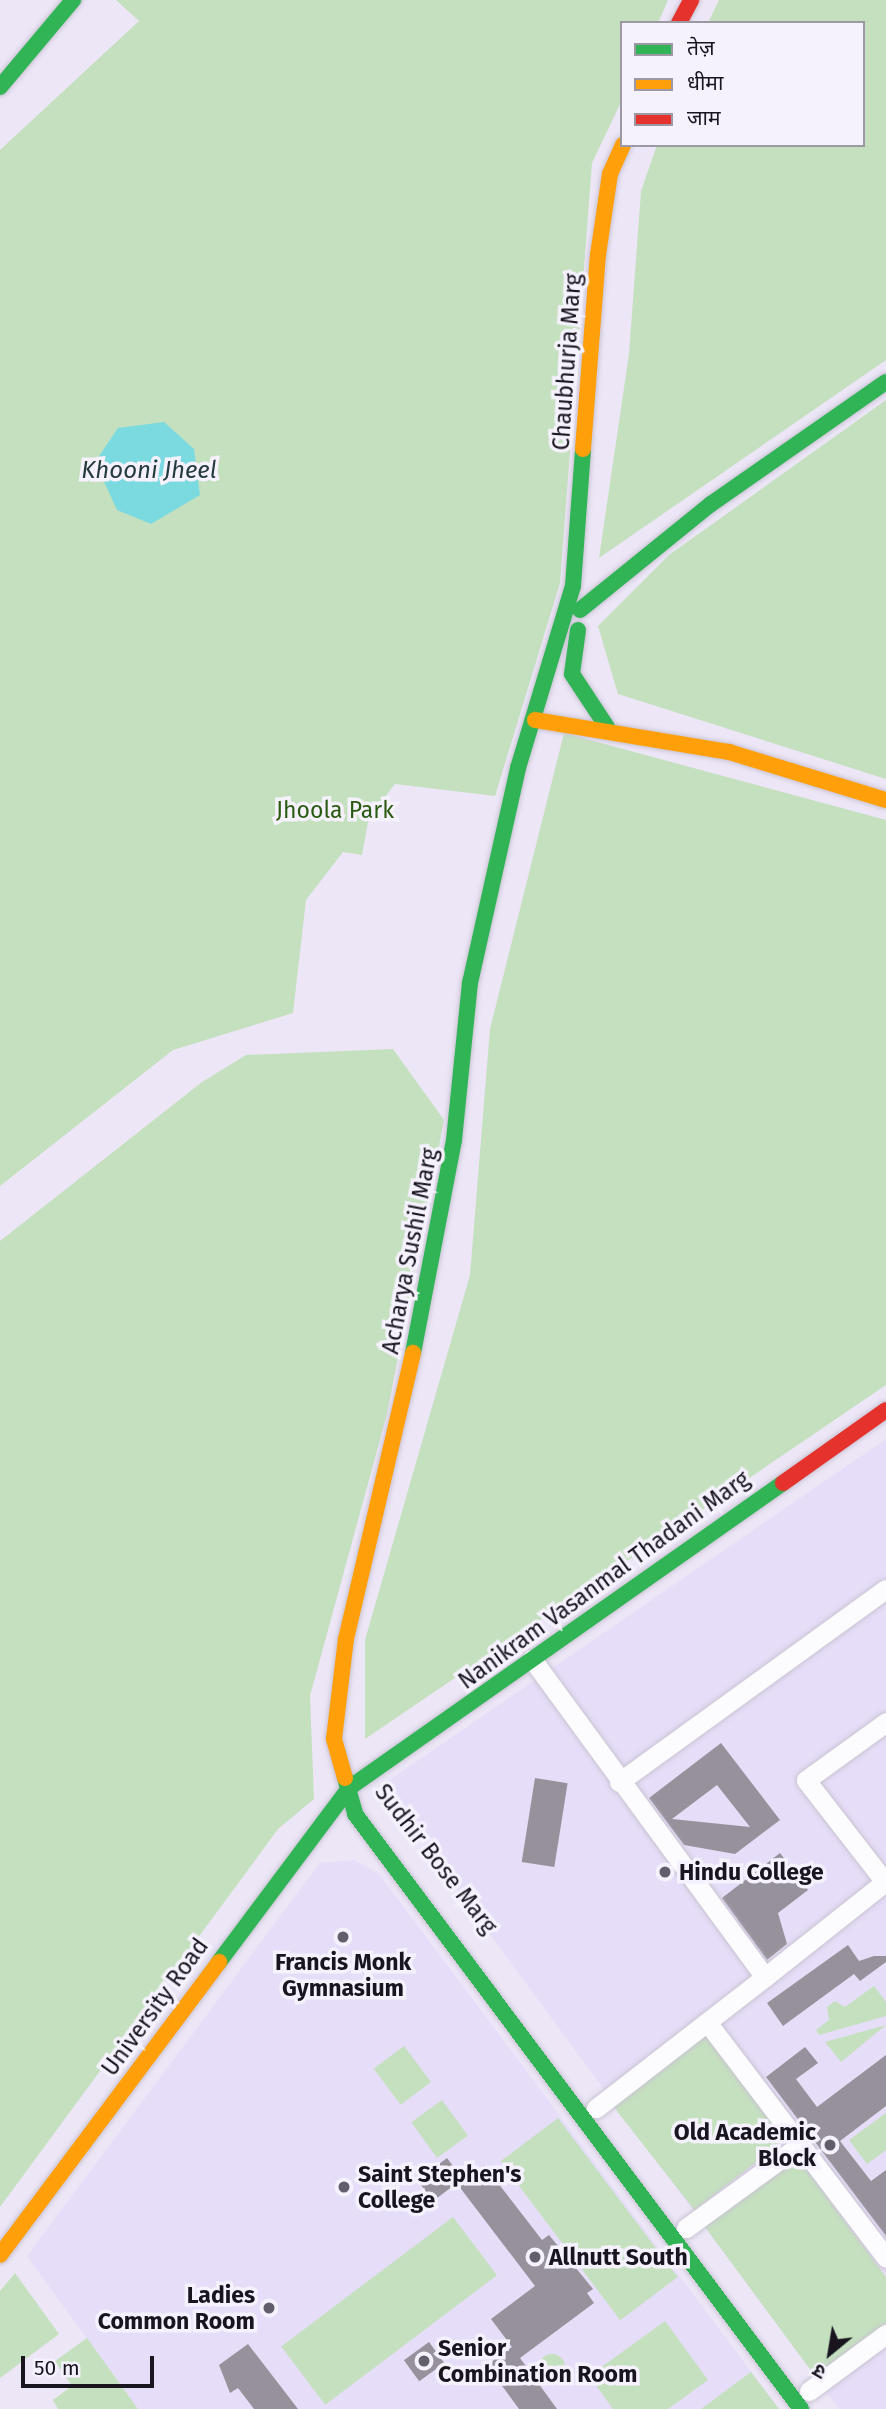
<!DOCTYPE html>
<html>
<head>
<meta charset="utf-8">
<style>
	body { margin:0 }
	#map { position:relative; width:886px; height:2409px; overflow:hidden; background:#ece6f7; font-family:"Fira Sans","Noto Sans Devanagari",sans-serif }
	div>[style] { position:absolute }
	.built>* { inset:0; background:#e6ddf8 }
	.green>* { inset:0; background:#c5e0bf; transform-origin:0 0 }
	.round { border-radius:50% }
	.water>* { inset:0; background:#7bdae0 }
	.building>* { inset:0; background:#97919c; transform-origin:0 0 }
	.roads { filter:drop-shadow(0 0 2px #c9c4d2) drop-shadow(0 0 2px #c9c4d2) }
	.street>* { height:19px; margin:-9.5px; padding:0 9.5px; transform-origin:9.5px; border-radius:9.5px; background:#fcfbfe }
	.fast>* { height:16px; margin:-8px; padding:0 8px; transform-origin:8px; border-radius:8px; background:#30b455 }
	.slow>* { height:16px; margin:-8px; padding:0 8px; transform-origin:8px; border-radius:8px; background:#ff9f0a }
	.jam>* { height:16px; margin:-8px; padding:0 8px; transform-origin:8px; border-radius:8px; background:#e5322d }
	.dots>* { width:19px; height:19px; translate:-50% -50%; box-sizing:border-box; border:4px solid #f5f1fd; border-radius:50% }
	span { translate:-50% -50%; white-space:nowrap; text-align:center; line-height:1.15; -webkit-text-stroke:7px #f5f1fd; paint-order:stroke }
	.street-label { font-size:23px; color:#18151f }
	.park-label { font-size:23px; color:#295b10 }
	.poi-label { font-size:23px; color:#18151f; font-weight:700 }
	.left { translate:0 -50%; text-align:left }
	.right { translate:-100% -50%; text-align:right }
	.water-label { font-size:24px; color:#243b3b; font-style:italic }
	.legend { position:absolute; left:620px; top:21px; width:245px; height:126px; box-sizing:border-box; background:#f5f1fd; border:2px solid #9d99a4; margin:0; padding:9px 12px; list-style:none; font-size:21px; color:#18151f }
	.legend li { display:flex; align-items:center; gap:14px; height:35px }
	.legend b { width:35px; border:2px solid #9d99a4 }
	.north { position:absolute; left:795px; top:2318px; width:70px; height:70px; -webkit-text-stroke:5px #f5f1fd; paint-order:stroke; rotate:210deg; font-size:19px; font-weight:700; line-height:28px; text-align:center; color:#18151f }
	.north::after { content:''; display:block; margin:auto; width:24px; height:32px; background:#18151f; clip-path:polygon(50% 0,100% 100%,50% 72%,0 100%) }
	.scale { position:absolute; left:21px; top:2356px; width:133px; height:32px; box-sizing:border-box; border:4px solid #18151f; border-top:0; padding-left:9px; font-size:21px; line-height:24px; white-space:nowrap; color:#18151f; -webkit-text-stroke:5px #f5f1fd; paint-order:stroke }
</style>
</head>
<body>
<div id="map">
	<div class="built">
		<div style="clip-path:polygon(886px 1439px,886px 2409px,839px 2409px,381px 1786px)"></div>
		<div style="clip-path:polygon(354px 1860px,379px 1874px,779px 2409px,138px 2409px,27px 2256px,320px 1863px)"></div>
	</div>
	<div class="green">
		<div style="clip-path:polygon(116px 0,668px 0,658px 23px,622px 23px,622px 100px,592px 163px,560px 583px,495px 796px,395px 784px,369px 817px,362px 855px,343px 852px,306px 900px,293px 1013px,173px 1050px,0 1186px,0 150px,139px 21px)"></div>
		<div style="clip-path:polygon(719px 0,886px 0,886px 360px,599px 558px,629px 354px,641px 191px,657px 145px,863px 145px,863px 23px,708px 23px)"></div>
		<div style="clip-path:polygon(886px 400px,886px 779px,618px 694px,598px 626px,669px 555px)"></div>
		<div style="clip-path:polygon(564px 733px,886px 820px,886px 1385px,365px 1739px,365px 1640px,470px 1275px,490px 1029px)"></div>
		<div style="clip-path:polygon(393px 1049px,444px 1120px,387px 1414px,310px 1696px,314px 1799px,278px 1829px,0 2207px,0 1241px,202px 1082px,246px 1055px)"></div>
		<div style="clip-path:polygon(874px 1986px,886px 2002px,886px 2016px,819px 2035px,816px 2030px,829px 2020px,827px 2007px,835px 2001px,845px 2007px)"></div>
		<div style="clip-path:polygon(886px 2025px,841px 2062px,825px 2042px)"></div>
		<div style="left:704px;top:2034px;width:133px;height:116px;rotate:52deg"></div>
		<div style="left:404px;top:2046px;width:45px;height:38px;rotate:53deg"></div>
		<div style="left:442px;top:2100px;width:44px;height:38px;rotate:54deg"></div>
		<div style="clip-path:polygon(886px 2113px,886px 2150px,867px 2164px,849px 2140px)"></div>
		<div style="left:558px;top:2118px;width:199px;height:72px;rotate:53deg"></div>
		<div style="clip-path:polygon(791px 2158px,804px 2166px,886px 2277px,886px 2323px,815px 2376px,702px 2223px)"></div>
		<div style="left:453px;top:2217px;width:73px;height:215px;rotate:53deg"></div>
		<div style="clip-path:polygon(15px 2273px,59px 2334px,0 2378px,0 2291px)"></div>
		<div style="clip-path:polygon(665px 2321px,708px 2380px,668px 2409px,613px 2409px,589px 2376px)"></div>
		<div style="clip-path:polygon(87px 2338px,138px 2409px,58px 2409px,53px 2400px,72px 2386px,55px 2361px)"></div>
		<div class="round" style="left:539px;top:2354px;width:26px;height:26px"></div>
		<div style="clip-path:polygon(751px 2372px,779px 2409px,701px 2409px)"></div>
	</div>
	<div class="water">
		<div style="clip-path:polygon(164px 422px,194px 449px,200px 495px,151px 524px,117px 510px,95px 462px,118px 428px)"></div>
	</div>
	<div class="building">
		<div style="clip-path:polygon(evenodd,721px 1743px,780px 1820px,735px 1854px,684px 1845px,649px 1798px,721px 1743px,717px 1785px,750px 1827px,672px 1819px,717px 1785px)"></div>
		<div style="left:535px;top:1778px;width:33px;height:85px;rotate:9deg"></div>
		<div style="clip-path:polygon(780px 1853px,808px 1890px,778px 1913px,787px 1944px,767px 1960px,722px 1898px)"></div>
		<div style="clip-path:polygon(848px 1945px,859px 1961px,874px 1956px,886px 1956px,886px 1962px,860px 1981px,854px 1974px,783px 2026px,767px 2003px)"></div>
		<div style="clip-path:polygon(805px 2047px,818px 2063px,796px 2079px,817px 2107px,886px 2055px,886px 2106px,840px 2141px,871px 2181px,886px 2170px,886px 2236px,766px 2077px)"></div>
		<div style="left:447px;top:2158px;width:26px;height:37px;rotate:53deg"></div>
		<div style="clip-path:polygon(484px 2165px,542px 2240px,549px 2235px,593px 2289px,587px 2293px,594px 2303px,520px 2358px,557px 2409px,519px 2409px,487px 2365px,512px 2347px,491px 2319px,535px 2286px,458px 2185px)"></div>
		<div style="left:429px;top:2342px;width:26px;height:31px;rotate:54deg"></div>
		<div style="clip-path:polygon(248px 2344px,298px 2409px,254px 2409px,238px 2388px,230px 2393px,219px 2365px)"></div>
	</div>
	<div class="roads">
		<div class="street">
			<div style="left:532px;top:1659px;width:394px;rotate:53.8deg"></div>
			<div style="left:765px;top:1977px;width:214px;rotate:142.2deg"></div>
			<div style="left:619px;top:1782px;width:329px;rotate:-35.9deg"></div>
			<div style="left:765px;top:1977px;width:153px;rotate:-38.4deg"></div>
			<div style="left:885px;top:1882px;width:129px;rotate:-127.8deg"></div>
			<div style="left:806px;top:1780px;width:99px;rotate:-35.9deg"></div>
			<div style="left:707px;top:2022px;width:296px;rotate:52.8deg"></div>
			<div style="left:686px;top:2228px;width:141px;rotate:-36.1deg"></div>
			<div style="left:809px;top:2391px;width:96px;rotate:-36.5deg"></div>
		</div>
		<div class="fast">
			<div style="left:0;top:87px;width:114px;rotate:-50deg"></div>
			<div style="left:580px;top:610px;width:169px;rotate:-39deg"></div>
			<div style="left:711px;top:504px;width:213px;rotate:-34.9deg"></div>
			<div style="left:578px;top:630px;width:44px;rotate:97.8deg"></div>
			<div style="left:572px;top:674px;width:64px;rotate:56.6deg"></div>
			<div style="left:413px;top:1353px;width:217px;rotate:-79.1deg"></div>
			<div style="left:454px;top:1140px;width:158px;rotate:-84.2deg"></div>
			<div style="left:470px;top:983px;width:220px;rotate:-77.4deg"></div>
			<div style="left:518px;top:768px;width:190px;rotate:-73.2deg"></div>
			<div style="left:573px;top:586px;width:137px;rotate:-85.8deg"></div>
			<div style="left:345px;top:1778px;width:37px;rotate:74deg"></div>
			<div style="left:355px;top:1814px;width:744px;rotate:53.15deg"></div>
			<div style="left:219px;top:1962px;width:217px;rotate:-53.2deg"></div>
			<div style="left:349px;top:1788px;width:530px;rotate:-35.1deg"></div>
		</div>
		<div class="slow">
			<div style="left:583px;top:449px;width:195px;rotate:-85.6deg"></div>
			<div style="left:598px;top:255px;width:82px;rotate:-81.6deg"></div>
			<div style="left:610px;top:174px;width:32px;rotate:-66deg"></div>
			<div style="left:535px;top:720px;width:197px;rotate:9.4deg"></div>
			<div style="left:729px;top:752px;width:164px;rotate:17deg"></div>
			<div style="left:345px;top:1778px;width:41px;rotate:-105.8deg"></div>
			<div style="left:334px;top:1739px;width:101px;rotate:-83.2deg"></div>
			<div style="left:346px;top:1639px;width:294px;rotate:-76.8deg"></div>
			<div style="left:0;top:2255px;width:366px;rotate:-53.2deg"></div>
		</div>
		<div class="jam">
			<div style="left:679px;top:23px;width:26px;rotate:-62deg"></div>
			<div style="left:783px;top:1483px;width:126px;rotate:-35.3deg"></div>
		</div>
	</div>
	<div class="dots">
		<div style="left:665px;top:1872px;background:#625e6b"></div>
		<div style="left:343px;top:1937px;background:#625e6b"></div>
		<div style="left:830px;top:2145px;background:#625e6b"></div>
		<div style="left:344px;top:2187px;background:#625e6b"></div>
		<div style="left:535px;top:2257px;background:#625e6b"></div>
		<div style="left:269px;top:2308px;background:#625e6b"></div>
		<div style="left:424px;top:2361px;background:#625e6b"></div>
	</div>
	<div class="street-label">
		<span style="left:567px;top:362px;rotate:-86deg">Chaubhurja Marg</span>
		<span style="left:410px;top:1251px;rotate:-79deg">Acharya Sushil Marg</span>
		<span style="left:604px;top:1580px;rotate:-36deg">Nanikram Vasanmal Thadani Marg</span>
		<span style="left:436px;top:1859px;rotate:52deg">Sudhir Bose Marg</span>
		<span style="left:155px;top:2007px;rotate:-54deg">University Road</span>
	</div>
	<div class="park-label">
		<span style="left:335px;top:810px">Jhoola Park</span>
	</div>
	<div class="poi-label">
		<span class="left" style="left:679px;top:1872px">Hindu College</span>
		<span style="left:343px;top:1975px">Francis Monk<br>Gymnasium</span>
		<span class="right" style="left:816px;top:2145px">Old Academic<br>Block</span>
		<span class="left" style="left:358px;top:2187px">Saint Stephen's<br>College</span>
		<span class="left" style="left:549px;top:2257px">Allnutt South</span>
		<span class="right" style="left:255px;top:2308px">Ladies<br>Common Room</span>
		<span class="left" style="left:438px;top:2361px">Senior<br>Combination Room</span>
	</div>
	<div class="water-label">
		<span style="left:149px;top:471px">Khooni Jheel</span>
	</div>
	<ul class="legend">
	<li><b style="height:9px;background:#30b455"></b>तेज़</li>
	<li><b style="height:9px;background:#ff9f0a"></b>धीमा</li>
	<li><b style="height:9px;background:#e5322d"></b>जाम</li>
	</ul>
	<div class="north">उ</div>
	<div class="scale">50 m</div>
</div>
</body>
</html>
